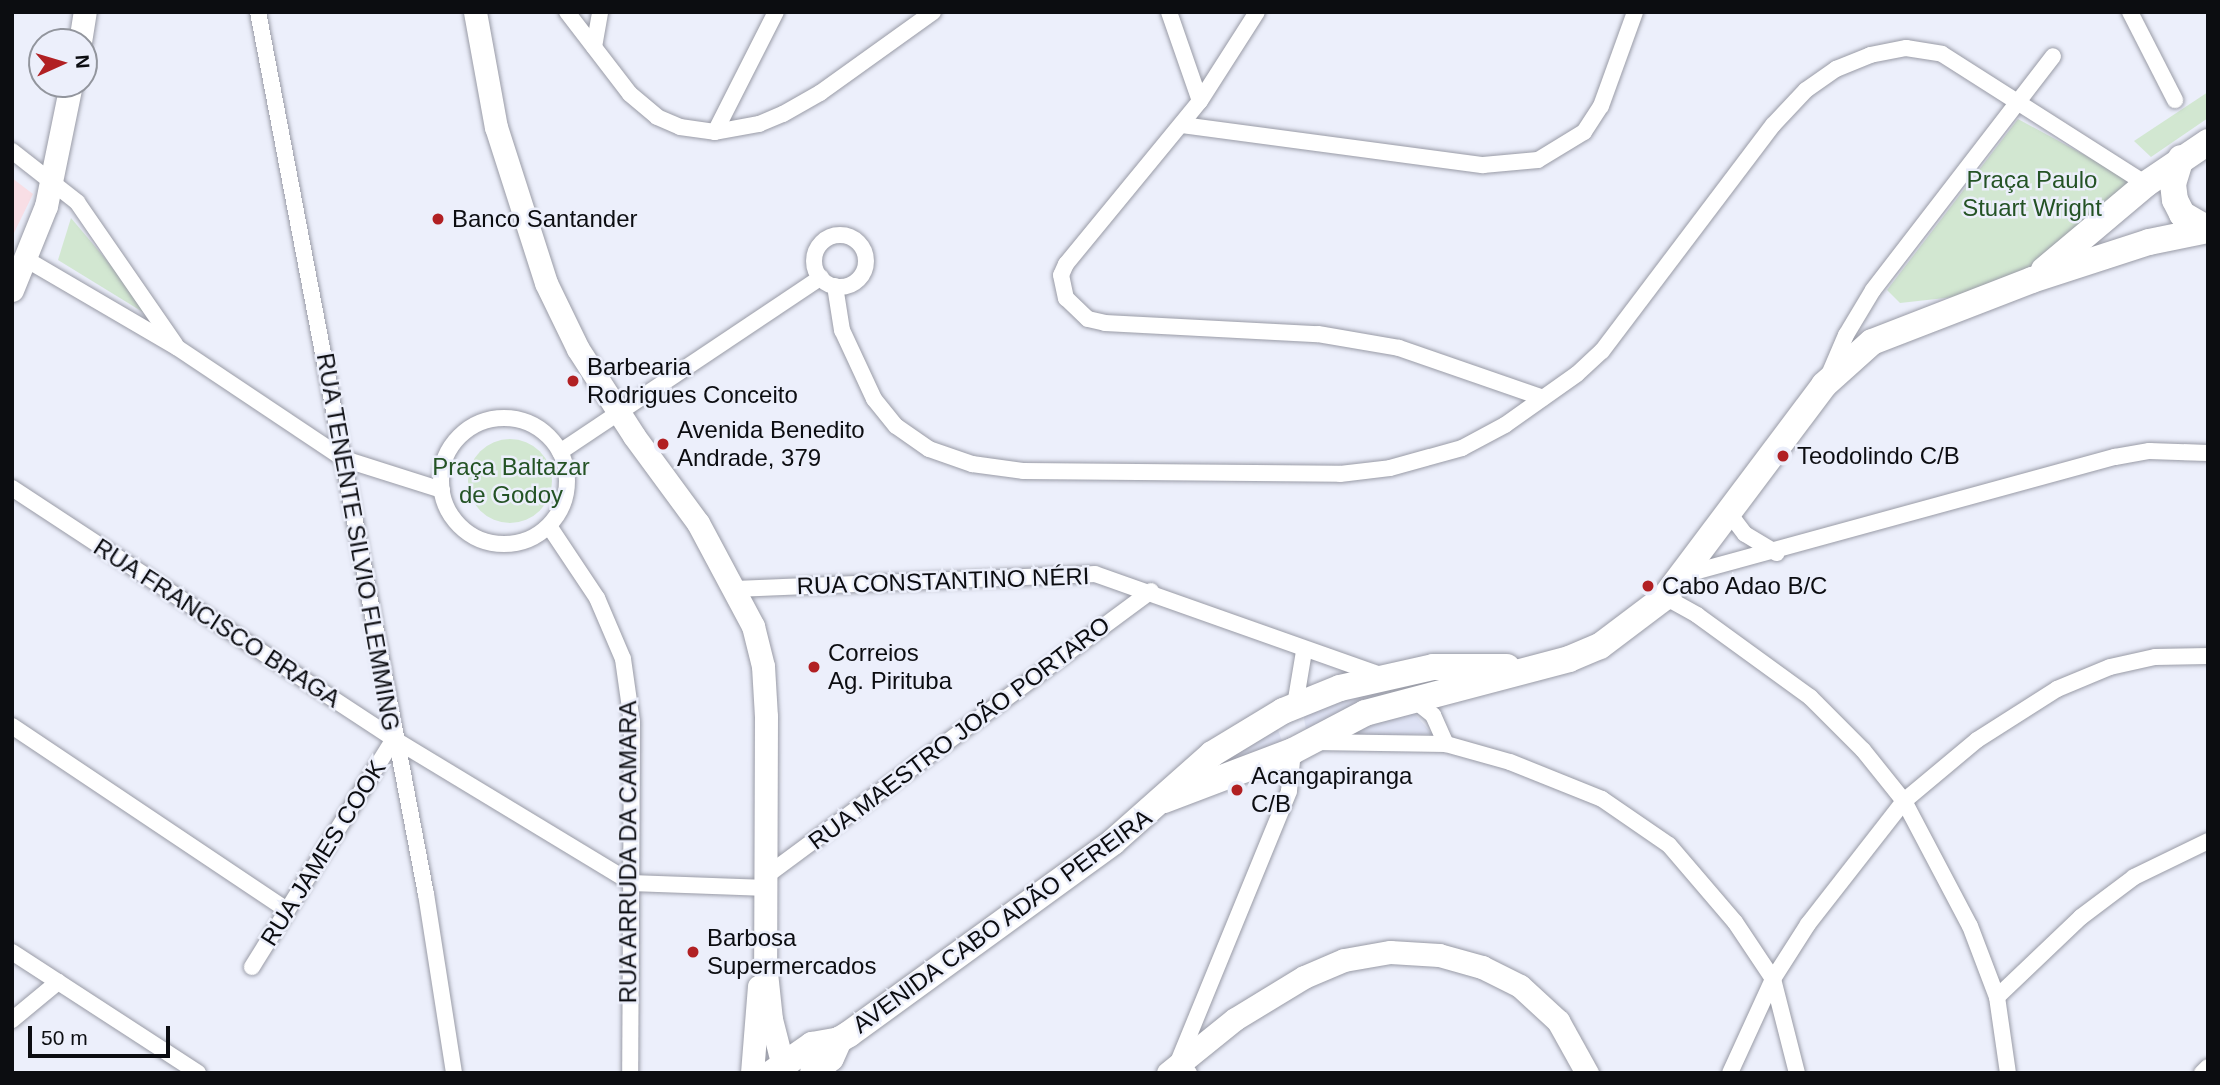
<!DOCTYPE html>
<html>
<head>
<meta charset="utf-8">
<style>
	body { margin:0 }
	#map { position:relative; width:2220px; height:1085px; overflow:hidden; background:#eceffb; font-family:Arial,sans-serif }
	div>[style] { position:absolute }
	.built>* { inset:0; background:#dee2f4 }
	.education>* { inset:0; background:#f8dee5 }
	.green>* { inset:0; background:#d2e7d1 }
	.round { border-radius:50% }
	.roads { filter:drop-shadow(0 0 2px #999ba6) drop-shadow(0 0 2px #999ba6) }
	.street>* { height:16px; margin:-8px; padding:0 8px; transform-origin:8px; border-radius:8px; background:#fff }
	.street>.ring { margin:-8px; padding:0; box-sizing:content-box; background:none; border:16px solid #fff; border-radius:50% }
	.secondary>* { height:23px; margin:-11.5px; padding:0 11.5px; transform-origin:11.5px; border-radius:11.5px; background:#fff }
	.primary>* { height:26px; margin:-13px; padding:0 13px; transform-origin:13px; border-radius:13px; background:#fff }
	.dots>* { width:19px; height:19px; translate:-50% -50%; box-sizing:border-box; border:4px solid #eceffb; border-radius:50% }
	span { translate:-50% -50%; white-space:nowrap; text-align:center; line-height:1.15; -webkit-text-stroke:5px #eceffb; paint-order:stroke }
	.park-label { font-size:24px; color:#245325 }
	.poi-label { font-size:24px; color:#0c0d11 }
	.left { translate:0 -50%; text-align:left }
	.street-label { font-size:24px; color:#0c0d11 }
	.frame { position:absolute; inset:0; border:14px solid #0c0d11; pointer-events:none }
	.north { position:absolute; left:28px; top:28px; width:70px; height:70px; box-sizing:border-box; background:#eceffb; border:2px solid #92959d; border-radius:50%; rotate:86deg; font-size:19px; font-weight:700; line-height:28px; text-align:center; color:#0c0d11 }
	.north::after { content:''; display:block; margin:auto; width:24px; height:32px; background:#b12023; clip-path:polygon(50% 0,100% 100%,50% 72%,0 100%) }
	.scale { position:absolute; left:28px; top:1026px; width:142px; height:32px; box-sizing:border-box; border:4px solid #0c0d11; border-top:0; padding-left:9px; font-size:21px; line-height:24px; white-space:nowrap; color:#0c0d11; -webkit-text-stroke:5px #eceffb; paint-order:stroke }
</style>
</head>
<body>
<div id="map">
	<div class="built">
		<div style="clip-path:polygon(1379px 681px,1382px 697px,1307px 735px,1303px 713px)"></div>
		<div style="clip-path:polygon(1413px 712px,1432px 734px,1341px 737px,1399px 714px)"></div>
		<div style="clip-path:polygon(1277px 727px,1282px 741px,1266px 752px,1199px 780px,1228px 755px)"></div>
	</div>
	<div class="education">
		<div style="clip-path:polygon(12px 178px,33px 194px,12px 237px)"></div>
	</div>
	<div class="green">
		<div style="clip-path:polygon(2208px 92px,2208px 118px,2151px 157px,2134px 141px)"></div>
		<div style="clip-path:polygon(2018px 119px,2140px 185px,2035px 267px,1963px 296px,1900px 303px,1887px 290px)"></div>
		<div style="clip-path:polygon(71px 218px,159px 322px,58px 260px)"></div>
		<div class="round" style="left:468px;top:439px;width:84px;height:84px"></div>
	</div>
	<div class="roads">
		<div class="street">
			<div style="left:258px;top:12px;width:898px;rotate:79.22deg"></div>
			<div style="left:426px;top:894px;width:181px;rotate:81.1deg"></div>
			<div style="left:567px;top:12px;width:103px;rotate:52.5deg"></div>
			<div style="left:630px;top:94px;width:35px;rotate:40deg"></div>
			<div style="left:657px;top:117px;width:25px;rotate:23deg"></div>
			<div style="left:680px;top:127px;width:35px;rotate:8deg"></div>
			<div style="left:715px;top:132px;width:45px;rotate:-10.3deg"></div>
			<div style="left:759px;top:124px;width:26px;rotate:-23deg"></div>
			<div style="left:783px;top:114px;width:43px;rotate:-29.6deg"></div>
			<div style="left:820px;top:93px;width:139px;rotate:-35.6deg"></div>
			<div style="left:1169px;top:12px;width:94px;rotate:70.8deg"></div>
			<div style="left:1257px;top:12px;width:106px;rotate:122.6deg"></div>
			<div style="left:1200px;top:101px;width:211px;rotate:129.4deg"></div>
			<div style="left:1066px;top:264px;width:12px;rotate:114deg"></div>
			<div style="left:1061px;top:275px;width:24px;rotate:78deg"></div>
			<div style="left:1066px;top:298px;width:30px;rotate:44deg"></div>
			<div style="left:1088px;top:319px;width:17px;rotate:13deg"></div>
			<div style="left:1105px;top:323px;width:213px;rotate:3deg"></div>
			<div style="left:1318px;top:334px;width:82px;rotate:9.8deg"></div>
			<div style="left:1399px;top:348px;width:152px;rotate:19.1deg"></div>
			<div style="left:2130px;top:12px;width:99px;rotate:62.9deg"></div>
			<div style="left:594px;top:47px;width:36px;rotate:-80deg"></div>
			<div style="left:1182px;top:125px;width:304px;rotate:7.6deg"></div>
			<div style="left:1483px;top:165px;width:55px;rotate:-5.2deg"></div>
			<div style="left:1538px;top:160px;width:54px;rotate:-31.3deg"></div>
			<div style="left:1584px;top:132px;width:31px;rotate:-57deg"></div>
			<div style="left:1601px;top:106px;width:100px;rotate:-70.1deg"></div>
			<div style="left:715px;top:132px;width:135px;rotate:-63.1deg"></div>
			<div style="left:12px;top:151px;width:83px;rotate:38.1deg"></div>
			<div style="left:77px;top:202px;width:173px;rotate:55.4deg"></div>
			<div class="ring" style="left:814px;top:235px;width:36px;height:36px"></div>
			<div style="left:24px;top:258px;width:178px;rotate:30.3deg"></div>
			<div style="left:178px;top:348px;width:200px;rotate:33.8deg"></div>
			<div style="left:344px;top:459px;width:103px;rotate:17.6deg"></div>
			<div style="left:835px;top:286px;width:45px;rotate:81deg"></div>
			<div style="left:842px;top:330px;width:76px;rotate:65.1deg"></div>
			<div style="left:874px;top:399px;width:35px;rotate:51deg"></div>
			<div style="left:896px;top:426px;width:40px;rotate:34.9deg"></div>
			<div style="left:929px;top:449px;width:46px;rotate:19.2deg"></div>
			<div style="left:972px;top:464px;width:51px;rotate:7.8deg"></div>
			<div style="left:1023px;top:471px;width:317px;rotate:0.5deg"></div>
			<div style="left:1340px;top:474px;width:50px;rotate:-6.8deg"></div>
			<div style="left:1390px;top:468px;width:75px;rotate:-15.5deg"></div>
			<div style="left:1462px;top:448px;width:49px;rotate:-28.1deg"></div>
			<div style="left:1505px;top:425px;width:88px;rotate:-35.3deg"></div>
			<div style="left:1577px;top:374px;width:34px;rotate:-43deg"></div>
			<div style="left:1602px;top:351px;width:283px;rotate:-52.9deg"></div>
			<div style="left:1773px;top:125px;width:48px;rotate:-46.7deg"></div>
			<div style="left:1806px;top:90px;width:37px;rotate:-35deg"></div>
			<div style="left:1836px;top:69px;width:37px;rotate:-22deg"></div>
			<div style="left:1870px;top:55px;width:37px;rotate:-11deg"></div>
			<div style="left:1906px;top:48px;width:36px;rotate:9deg"></div>
			<div style="left:1942px;top:54px;width:242px;rotate:32.5deg"></div>
			<div style="left:1828px;top:377px;width:46px;rotate:-66.8deg"></div>
			<div style="left:1846px;top:335px;width:52px;rotate:-59deg"></div>
			<div style="left:1873px;top:290px;width:295px;rotate:-52.4deg"></div>
			<div class="ring" style="left:441px;top:418px;width:110px;height:110px"></div>
			<div style="left:560px;top:452px;width:314px;rotate:-33.8deg"></div>
			<div style="left:12px;top:488px;width:457px;rotate:33.3deg"></div>
			<div style="left:394px;top:739px;width:278px;rotate:31.2deg"></div>
			<div style="left:632px;top:883px;width:134px;rotate:2.1deg"></div>
			<div style="left:1729px;top:513px;width:26px;rotate:53deg"></div>
			<div style="left:1745px;top:534px;width:37px;rotate:31deg"></div>
			<div style="left:549px;top:526px;width:87px;rotate:56.3deg"></div>
			<div style="left:597px;top:598px;width:66px;rotate:66.9deg"></div>
			<div style="left:623px;top:659px;width:64px;rotate:81.9deg"></div>
			<div style="left:632px;top:722px;width:351px;rotate:90.3deg"></div>
			<div style="left:1683px;top:575px;width:448px;rotate:-15.3deg"></div>
			<div style="left:2115px;top:457px;width:35px;rotate:-10deg"></div>
			<div style="left:2149px;top:451px;width:59px;rotate:1.9deg"></div>
			<div style="left:737px;top:589px;width:358px;rotate:-2.4deg"></div>
			<div style="left:1095px;top:574px;width:303px;rotate:19.5deg"></div>
			<div style="left:1665px;top:597px;width:37px;rotate:29deg"></div>
			<div style="left:1697px;top:615px;width:140px;rotate:36deg"></div>
			<div style="left:1810px;top:697px;width:75px;rotate:45deg"></div>
			<div style="left:1863px;top:750px;width:65px;rotate:51.2deg"></div>
			<div style="left:1904px;top:801px;width:141px;rotate:62.2deg"></div>
			<div style="left:1970px;top:926px;width:76px;rotate:69.2deg"></div>
			<div style="left:1997px;top:997px;width:77px;rotate:81.8deg"></div>
			<div style="left:1413px;top:699px;width:26px;rotate:39deg"></div>
			<div style="left:1433px;top:715px;width:32px;rotate:66deg"></div>
			<div style="left:1295px;top:705px;width:55px;rotate:-80.5deg"></div>
			<div style="left:12px;top:726px;width:331px;rotate:33.8deg"></div>
			<div style="left:1314px;top:742px;width:132px;rotate:0.9deg"></div>
			<div style="left:1446px;top:744px;width:66px;rotate:15.7deg"></div>
			<div style="left:1510px;top:762px;width:99px;rotate:21.9deg"></div>
			<div style="left:1602px;top:799px;width:81px;rotate:34.5deg"></div>
			<div style="left:1669px;top:845px;width:101px;rotate:49.4deg"></div>
			<div style="left:1735px;top:922px;width:69px;rotate:56.3deg"></div>
			<div style="left:1773px;top:979px;width:97px;rotate:75.7deg"></div>
			<div style="left:766px;top:876px;width:479px;rotate:-36.5deg"></div>
			<div style="left:12px;top:952px;width:222px;rotate:33deg"></div>
			<div style="left:252px;top:967px;width:269px;rotate:-58.1deg"></div>
			<div style="left:1997px;top:997px;width:116px;rotate:-43.6deg"></div>
			<div style="left:2081px;top:917px;width:66px;rotate:-37deg"></div>
			<div style="left:2134px;top:877px;width:82px;rotate:-25.9deg"></div>
			<div style="left:12px;top:1020px;width:60px;rotate:-39.6deg"></div>
			<div style="left:1189px;top:1073px;width:14px;rotate:-155deg"></div>
			<div style="left:1176px;top:1067px;width:298px;rotate:-67.7deg"></div>
			<div style="left:1289px;top:791px;width:40px;rotate:-84.3deg"></div>
			<div style="left:1730px;top:1073px;width:103px;rotate:-65.4deg"></div>
			<div style="left:1773px;top:979px;width:65px;rotate:-57.5deg"></div>
			<div style="left:1808px;top:924px;width:156px;rotate:-52deg"></div>
			<div style="left:1904px;top:801px;width:95px;rotate:-39.9deg"></div>
			<div style="left:1977px;top:740px;width:95px;rotate:-32.5deg"></div>
			<div style="left:2057px;top:689px;width:57px;rotate:-22.5deg"></div>
			<div style="left:2110px;top:667px;width:46px;rotate:-12.5deg"></div>
			<div style="left:2155px;top:657px;width:53px;rotate:-1.1deg"></div>
			<div style="left:2202px;top:1073px;width:8px;rotate:-45deg"></div>
		</div>
		<div class="secondary">
			<div style="left:475px;top:12px;width:117px;rotate:79.7deg"></div>
			<div style="left:496px;top:127px;width:164px;rotate:72.2deg"></div>
			<div style="left:546px;top:283px;width:73px;rotate:64.1deg"></div>
			<div style="left:578px;top:349px;width:103px;rotate:57.2deg"></div>
			<div style="left:634px;top:436px;width:108px;rotate:53.7deg"></div>
			<div style="left:698px;top:523px;width:117px;rotate:61.9deg"></div>
			<div style="left:753px;top:626px;width:41px;rotate:76deg"></div>
			<div style="left:763px;top:666px;width:50px;rotate:86.6deg"></div>
			<div style="left:766px;top:716px;width:247px;rotate:90.2deg"></div>
			<div style="left:765px;top:963px;width:56px;rotate:83.9deg"></div>
			<div style="left:771px;top:1019px;width:44px;rotate:75.7deg"></div>
			<div style="left:80px;top:42px;width:30px;rotate:-81deg"></div>
			<div style="left:12px;top:290px;width:91px;rotate:-68deg"></div>
			<div style="left:46px;top:206px;width:125px;rotate:-78.4deg"></div>
			<div style="left:752px;top:1073px;width:87px;rotate:-85.4deg"></div>
			<div style="left:1168px;top:1073px;width:86px;rotate:-38.9deg"></div>
			<div style="left:1235px;top:1019px;width:81px;rotate:-31.3deg"></div>
			<div style="left:1304px;top:977px;width:43px;rotate:-23deg"></div>
			<div style="left:1344px;top:960px;width:47px;rotate:-9.9deg"></div>
			<div style="left:1390px;top:952px;width:49px;rotate:3.5deg"></div>
			<div style="left:1439px;top:955px;width:45px;rotate:15.6deg"></div>
			<div style="left:1482px;top:967px;width:42px;rotate:26.6deg"></div>
			<div style="left:1520px;top:986px;width:52px;rotate:42.6deg"></div>
			<div style="left:1558px;top:1021px;width:60px;rotate:60.9deg"></div>
		</div>
		<div class="primary">
			<div style="left:2181px;top:158px;width:27px;rotate:107deg"></div>
			<div style="left:2173px;top:184px;width:16px;rotate:83deg"></div>
			<div style="left:2175px;top:200px;width:16px;rotate:63deg"></div>
			<div style="left:2182px;top:214px;width:30px;rotate:30deg"></div>
			<div style="left:2044px;top:270px;width:133px;rotate:-40.1deg"></div>
			<div style="left:2146px;top:184px;width:75px;rotate:-34.1deg"></div>
			<div style="left:1164px;top:800px;width:138px;rotate:-20.8deg"></div>
			<div style="left:1293px;top:751px;width:81px;rotate:-27.8deg"></div>
			<div style="left:1365px;top:713px;width:211px;rotate:-14.8deg"></div>
			<div style="left:1569px;top:659px;width:34px;rotate:-23deg"></div>
			<div style="left:1600px;top:646px;width:81px;rotate:-37deg"></div>
			<div style="left:1665px;top:597px;width:265px;rotate:-53.1deg"></div>
			<div style="left:1824px;top:385px;width:64px;rotate:-41.9deg"></div>
			<div style="left:1872px;top:342px;width:172px;rotate:-21.2deg"></div>
			<div style="left:2032px;top:280px;width:123px;rotate:-18deg"></div>
			<div style="left:2149px;top:242px;width:60px;rotate:-11.5deg"></div>
			<div style="left:772px;top:1073px;width:49px;rotate:-35deg"></div>
			<div style="left:812px;top:1045px;width:27px;rotate:-10deg"></div>
			<div style="left:839px;top:1040px;width:12px;rotate:-31deg"></div>
			<div style="left:849px;top:1034px;width:326px;rotate:-36deg"></div>
			<div style="left:1113px;top:842px;width:132px;rotate:-41.6deg"></div>
			<div style="left:1212px;top:754px;width:83px;rotate:-31.2deg"></div>
			<div style="left:1283px;top:711px;width:61px;rotate:-22deg"></div>
			<div style="left:1340px;top:688px;width:95px;rotate:-12.7deg"></div>
			<div style="left:1433px;top:667px;width:74px"></div>
			<div style="left:813px;top:1073px;width:23px;rotate:-40deg"></div>
			<div style="left:831px;top:1058px;width:20px;rotate:-66deg"></div>
		</div>
	</div>
	<div class="dots">
		<div style="left:438px;top:219px;background:#b12023"></div>
		<div style="left:573px;top:381px;background:#b12023"></div>
		<div style="left:663px;top:444px;background:#b12023"></div>
		<div style="left:1783px;top:456px;background:#b12023"></div>
		<div style="left:1648px;top:586px;background:#b12023"></div>
		<div style="left:814px;top:667px;background:#b12023"></div>
		<div style="left:1237px;top:790px;background:#b12023"></div>
		<div style="left:693px;top:952px;background:#b12023"></div>
	</div>
	<div class="park-label">
		<span style="left:2032px;top:194px">Praça Paulo<br>Stuart Wright</span>
		<span style="left:511px;top:481px">Praça Baltazar<br>de Godoy</span>
	</div>
	<div class="poi-label">
		<span class="left" style="left:452px;top:219px">Banco Santander</span>
		<span class="left" style="left:587px;top:381px">Barbearia<br>Rodrigues Conceito</span>
		<span class="left" style="left:677px;top:444px">Avenida Benedito<br>Andrade, 379</span>
		<span class="left" style="left:1797px;top:456px">Teodolindo C/B</span>
		<span class="left" style="left:1662px;top:586px">Cabo Adao B/C</span>
		<span class="left" style="left:828px;top:667px">Correios<br>Ag. Pirituba</span>
		<span class="left" style="left:1251px;top:790px">Acangapiranga<br>C/B</span>
		<span class="left" style="left:707px;top:952px">Barbosa<br>Supermercados</span>
	</div>
	<div class="street-label">
		<span style="left:358px;top:542px;rotate:80deg">RUA TENENTE SILVIO FLEMMING</span>
		<span style="left:943px;top:581px;rotate:-2deg">RUA CONSTANTINO NÉRI</span>
		<span style="left:217px;top:623px;rotate:33deg">RUA FRANCISCO BRAGA</span>
		<span style="left:959px;top:733px;rotate:-37deg">RUA MAESTRO JOÃO PORTARO</span>
		<span style="left:628px;top:852px;rotate:-90deg">RUA ARRUDA DA CAMARA</span>
		<span style="left:323px;top:853px;rotate:-58deg">RUA JAMES COOK</span>
		<span style="left:1002px;top:921px;rotate:-36deg">AVENIDA CABO ADÃO PEREIRA</span>
	</div>
	<div class="frame"></div>
	<div class="north">N</div>
	<div class="scale">50 m</div>
</div>
</body>
</html>
